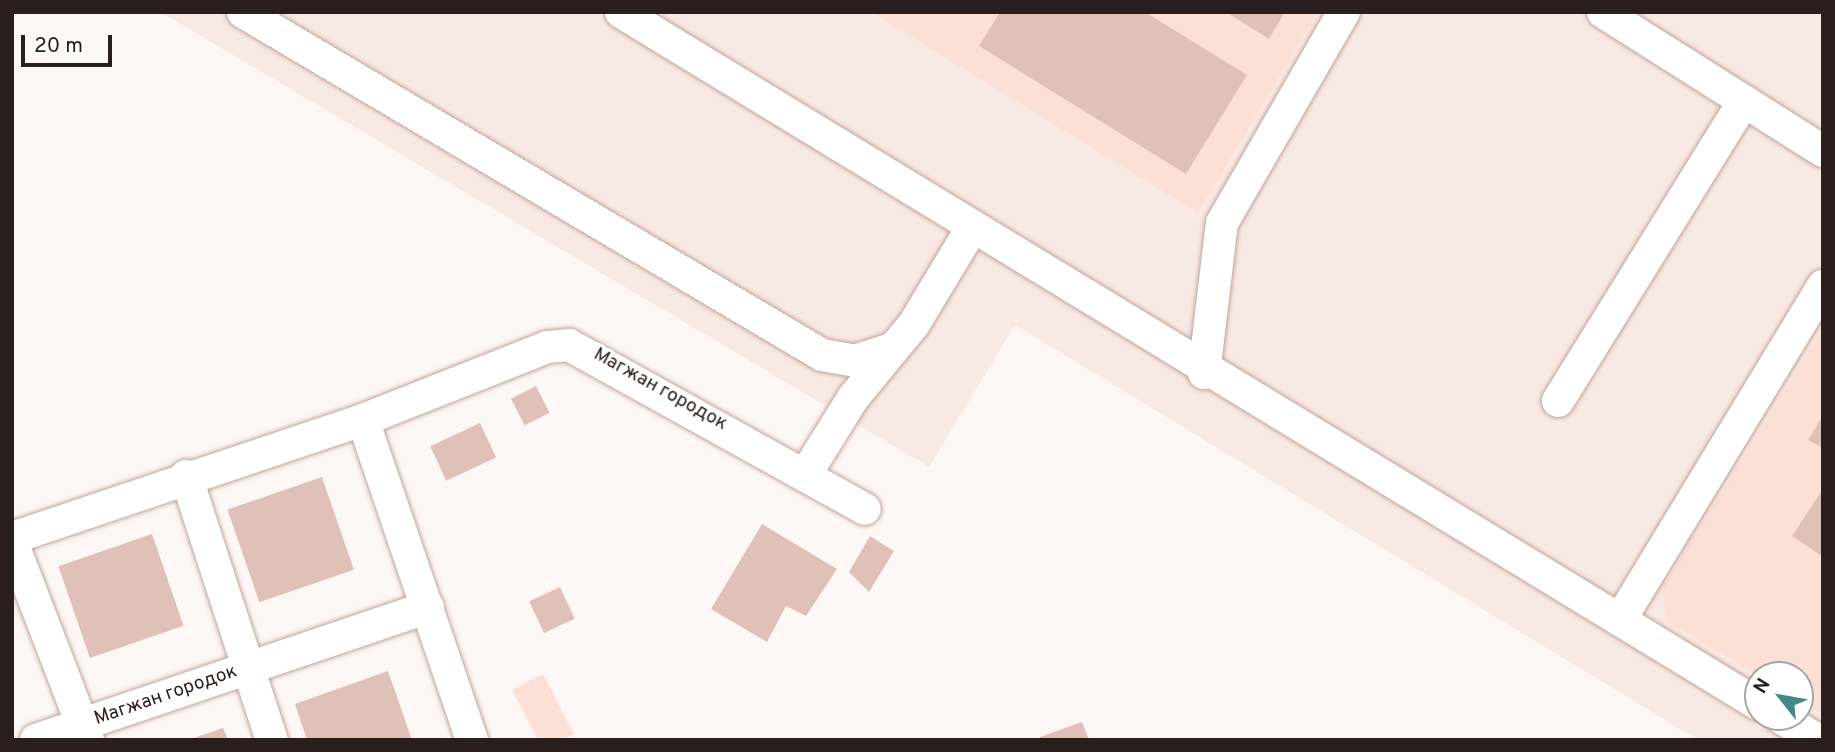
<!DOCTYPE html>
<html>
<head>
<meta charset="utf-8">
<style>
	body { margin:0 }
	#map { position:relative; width:1835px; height:752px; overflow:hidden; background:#fdf7f5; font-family:Overpass,sans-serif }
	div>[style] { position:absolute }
	.built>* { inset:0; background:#f9e9e4 }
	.green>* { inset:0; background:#fde0d5 }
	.building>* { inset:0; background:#dfc1b7; transform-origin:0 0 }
	.roads { filter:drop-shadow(0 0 2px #c2a59b) drop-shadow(0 0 2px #c2a59b) }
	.minor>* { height:32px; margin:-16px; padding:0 16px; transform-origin:16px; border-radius:16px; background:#fff }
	span { translate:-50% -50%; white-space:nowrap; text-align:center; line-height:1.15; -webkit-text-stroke:6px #fff; paint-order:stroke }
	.street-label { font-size:19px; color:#291e1b }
	.frame { position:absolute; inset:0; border:14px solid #291e1b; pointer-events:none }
	.north { position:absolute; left:1744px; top:661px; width:70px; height:70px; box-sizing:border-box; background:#fff; border:2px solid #a9a5a4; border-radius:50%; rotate:301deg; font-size:19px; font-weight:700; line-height:28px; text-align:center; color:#291e1b }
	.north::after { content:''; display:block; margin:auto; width:24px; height:32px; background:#438a86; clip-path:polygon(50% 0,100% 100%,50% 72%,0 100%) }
	.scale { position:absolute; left:21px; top:35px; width:91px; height:32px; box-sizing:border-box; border:4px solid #291e1b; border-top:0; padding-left:9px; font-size:21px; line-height:24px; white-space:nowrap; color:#291e1b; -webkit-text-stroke:5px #fff; paint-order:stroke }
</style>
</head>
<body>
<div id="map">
	<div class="built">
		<div style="clip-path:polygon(evenodd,160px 12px,1823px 12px,1823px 740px,1698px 740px,1015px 325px,929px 467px,160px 12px,1758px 675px,1800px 675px,1800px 717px,1758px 717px,1758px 675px)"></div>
	</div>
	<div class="green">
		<div style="clip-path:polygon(871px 12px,1318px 12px,1198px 213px)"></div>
		<div style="clip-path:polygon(1823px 330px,1823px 714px,1800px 701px,1800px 675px,1758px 676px,1665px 620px,1663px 587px)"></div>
		<div style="clip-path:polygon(543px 674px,574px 734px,563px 740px,538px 740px,512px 690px)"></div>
	</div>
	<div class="building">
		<div style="clip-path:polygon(1000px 12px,1145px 12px,1247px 75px,1186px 174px,979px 46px)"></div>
		<div style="clip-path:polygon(1226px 12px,1285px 12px,1269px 39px)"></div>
		<div style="left:536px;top:386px;width:30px;height:28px;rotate:63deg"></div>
		<div style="clip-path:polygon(1823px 415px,1823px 448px,1808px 440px)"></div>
		<div style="left:480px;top:423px;width:38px;height:55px;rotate:65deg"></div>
		<div style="left:322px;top:477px;width:98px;height:100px;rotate:71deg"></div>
		<div style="clip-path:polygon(1823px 489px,1823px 557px,1792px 536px)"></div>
		<div style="clip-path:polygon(762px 524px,837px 569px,806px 616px,786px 606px,767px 642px,711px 609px)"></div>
		<div style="left:152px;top:534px;width:97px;height:99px;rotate:71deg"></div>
		<div style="clip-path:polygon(870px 536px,894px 551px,869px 592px,849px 572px)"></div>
		<div style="left:560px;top:587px;width:35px;height:34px;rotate:65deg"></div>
		<div style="clip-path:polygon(388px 671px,412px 740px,307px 740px,295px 704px)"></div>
		<div style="clip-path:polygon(1082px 722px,1089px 740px,1041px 740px,1040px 737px)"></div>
		<div style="clip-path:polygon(223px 728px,228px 740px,191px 740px,191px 739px)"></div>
	</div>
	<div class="roads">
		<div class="minor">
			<div style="left:243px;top:12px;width:673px;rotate:30.64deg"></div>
			<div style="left:822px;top:355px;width:34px;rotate:10deg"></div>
			<div style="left:855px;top:361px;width:41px;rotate:-18.4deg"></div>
			<div style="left:621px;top:12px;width:1331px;rotate:31.33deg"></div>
			<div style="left:1603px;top:12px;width:260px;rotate:32.3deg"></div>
			<div style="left:1204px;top:373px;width:151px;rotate:-83.2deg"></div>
			<div style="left:1222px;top:223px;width:244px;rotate:-60deg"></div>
			<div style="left:1558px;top:401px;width:353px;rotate:-58.2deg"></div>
			<div style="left:363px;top:420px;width:338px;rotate:71.2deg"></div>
			<div style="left:807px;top:472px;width:87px;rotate:-58.1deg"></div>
			<div style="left:853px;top:398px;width:96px;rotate:-50.5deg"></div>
			<div style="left:914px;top:324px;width:112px;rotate:-58.9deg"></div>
			<div style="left:186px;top:476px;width:278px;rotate:72deg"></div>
			<div style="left:12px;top:538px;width:370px;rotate:-18.6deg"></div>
			<div style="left:363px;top:420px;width:198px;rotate:-21.6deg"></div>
			<div style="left:547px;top:347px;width:22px;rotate:-5deg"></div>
			<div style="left:569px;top:345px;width:338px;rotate:29deg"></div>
			<div style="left:12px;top:542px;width:212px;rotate:69deg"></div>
			<div style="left:1620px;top:620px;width:391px;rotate:-58.7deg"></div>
			<div style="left:1780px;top:717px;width:44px;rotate:31.2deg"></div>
			<div style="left:36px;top:740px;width:414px;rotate:-18.7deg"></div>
		</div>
	</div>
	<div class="street-label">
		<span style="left:660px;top:390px;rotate:29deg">Магжан городок</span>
		<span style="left:166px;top:696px;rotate:-19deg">Магжан городок</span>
	</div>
	<div class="frame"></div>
	<div class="north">N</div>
	<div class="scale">20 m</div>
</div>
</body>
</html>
